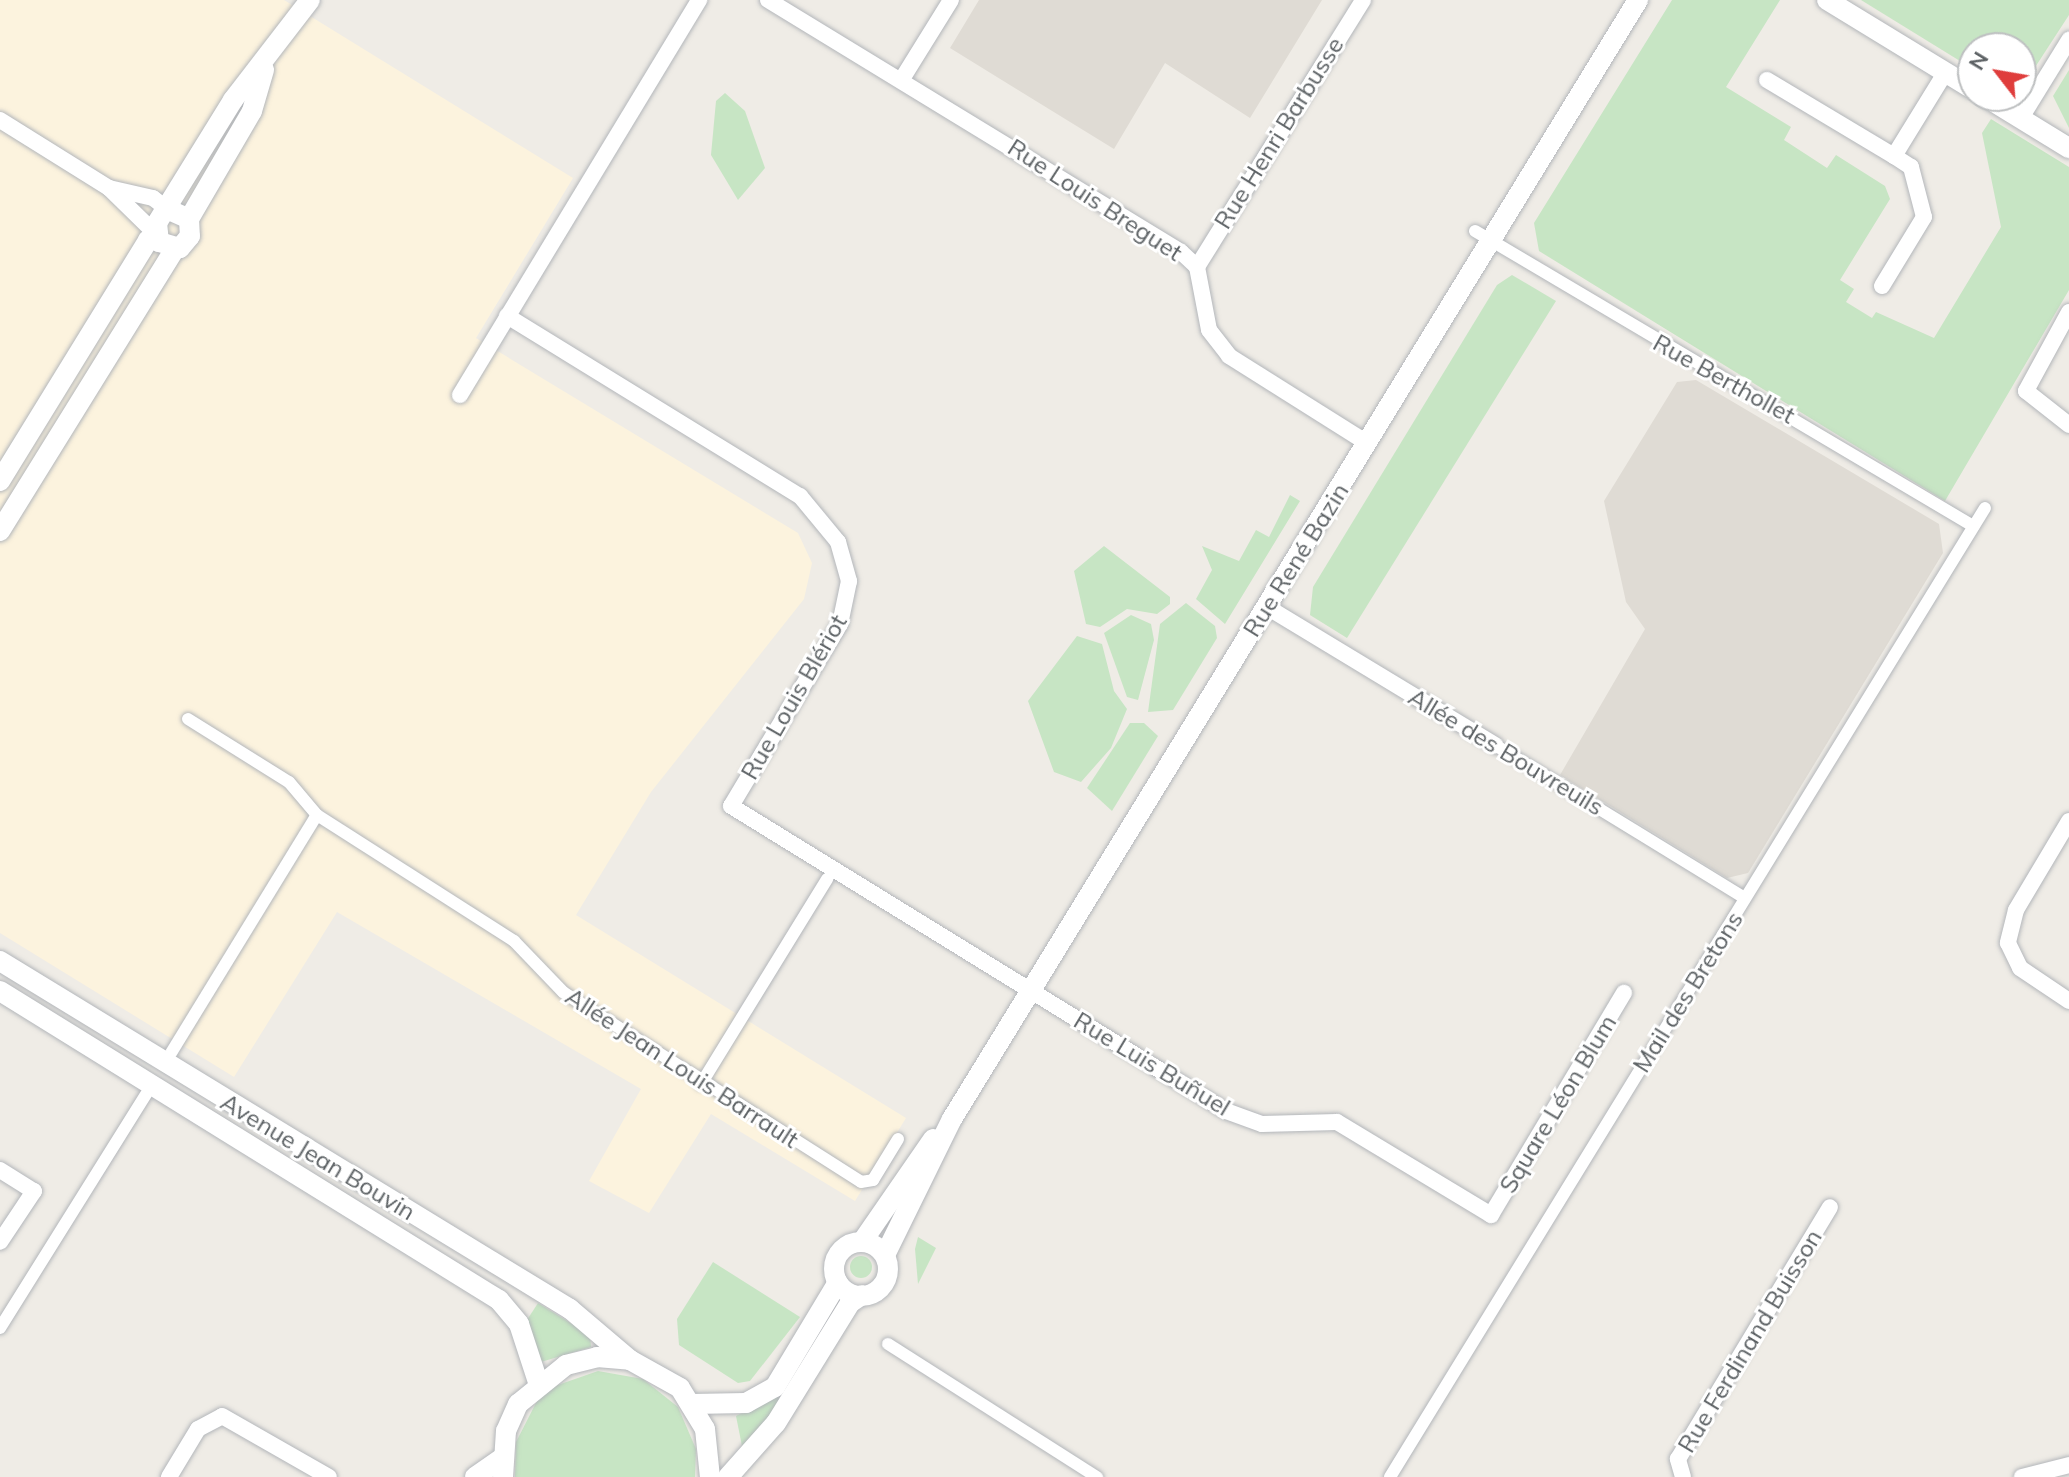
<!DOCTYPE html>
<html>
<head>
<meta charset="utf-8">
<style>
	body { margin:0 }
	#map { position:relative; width:2069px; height:1477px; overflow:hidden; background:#efece6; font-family:Mulish,sans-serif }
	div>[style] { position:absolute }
	.commercial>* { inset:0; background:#fcf3de }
	.education>* { inset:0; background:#dfdbd4 }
	.green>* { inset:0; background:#c7e5c4 }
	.round { border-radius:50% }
	.roads { filter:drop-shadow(0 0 2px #b3b6ba) drop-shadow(0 0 2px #b3b6ba) }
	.pedestrian>* { height:12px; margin:-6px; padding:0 6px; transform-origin:6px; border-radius:6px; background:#fff }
	.minor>* { height:16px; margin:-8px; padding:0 8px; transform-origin:8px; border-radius:8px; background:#fff }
	.tertiary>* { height:20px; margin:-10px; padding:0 10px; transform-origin:10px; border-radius:10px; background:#fff }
	.tertiary>.ring { margin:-10px; padding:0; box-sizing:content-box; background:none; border:20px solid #fff; border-radius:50% }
	span { translate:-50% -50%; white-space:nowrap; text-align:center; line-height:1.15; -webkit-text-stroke:6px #fff; paint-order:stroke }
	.street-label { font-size:24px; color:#5d6265 }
	.north { position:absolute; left:1957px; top:32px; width:80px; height:80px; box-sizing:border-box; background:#fff; border:2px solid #bec0c1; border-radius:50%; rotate:301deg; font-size:22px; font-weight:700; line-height:32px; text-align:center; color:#5d6265 }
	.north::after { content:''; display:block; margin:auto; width:28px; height:36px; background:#df3d3c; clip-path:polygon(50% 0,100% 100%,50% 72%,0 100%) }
</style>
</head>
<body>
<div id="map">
	<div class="commercial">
		<div style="clip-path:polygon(0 0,284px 0,573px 178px,476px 338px,798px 533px,812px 563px,804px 599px,651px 792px,576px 915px,906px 1118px,855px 1201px,711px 1114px,649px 1213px,589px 1181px,641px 1089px,337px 912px,234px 1077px,0 933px)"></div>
	</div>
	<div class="education">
		<div style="clip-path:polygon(979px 0,1322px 0,1250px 118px,1165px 63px,1114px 149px,950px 48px)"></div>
		<div style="clip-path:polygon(1696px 380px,1939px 524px,1943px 553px,1748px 873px,1727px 878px,1560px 775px,1645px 629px,1626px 602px,1604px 501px,1677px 382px)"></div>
	</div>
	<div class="green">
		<div style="clip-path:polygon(1672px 0,1780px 0,1726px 87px,1791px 127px,1784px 140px,1827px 168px,1836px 155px,1885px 186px,1890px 199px,1840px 280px,1854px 289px,1846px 302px,1872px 318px,1876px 312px,1934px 338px,2001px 227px,1982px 133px,1991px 119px,2069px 167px,2069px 290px,1945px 501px,1539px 251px,1534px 223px)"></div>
		<div style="clip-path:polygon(1861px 0,2069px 0,2069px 15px,2021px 89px,2021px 48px,1973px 48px,1973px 69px)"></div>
		<div style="clip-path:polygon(2069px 70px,2069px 128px,2053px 96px)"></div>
		<div style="clip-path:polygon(725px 93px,745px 111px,765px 168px,738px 200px,711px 155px,716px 101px)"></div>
		<div style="clip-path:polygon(1512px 275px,1556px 301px,1347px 638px,1310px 615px,1313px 587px,1497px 285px)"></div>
		<div style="clip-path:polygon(1290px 495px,1300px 501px,1225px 624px,1196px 599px,1212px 570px,1202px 546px,1239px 561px,1256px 530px,1269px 537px)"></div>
		<div style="clip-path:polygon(1104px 546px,1170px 597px,1170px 604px,1157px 614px,1127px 609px,1100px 627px,1086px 624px,1074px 571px)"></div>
		<div style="clip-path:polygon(1186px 603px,1215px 626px,1217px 638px,1173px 710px,1148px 712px,1160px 624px)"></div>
		<div style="clip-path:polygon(1131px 615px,1151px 624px,1154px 640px,1138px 700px,1127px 697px,1104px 633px)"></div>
		<div style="clip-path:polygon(1077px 636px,1102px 644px,1114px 691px,1127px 709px,1111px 748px,1081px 782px,1054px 772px,1028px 701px)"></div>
		<div style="clip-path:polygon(1130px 723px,1144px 723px,1158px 736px,1112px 811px,1087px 788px)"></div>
		<div style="clip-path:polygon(918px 1237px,936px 1248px,918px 1284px,915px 1249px)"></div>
		<div class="round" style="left:850px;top:1256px;width:22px;height:22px"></div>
		<div style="clip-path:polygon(713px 1262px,800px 1317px,750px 1381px,738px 1383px,679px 1345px,677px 1319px)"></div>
		<div style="clip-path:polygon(538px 1303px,590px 1335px,591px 1347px,541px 1362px,527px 1320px)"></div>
		<div style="clip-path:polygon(598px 1371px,643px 1379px,678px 1407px,696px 1449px,695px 1477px,515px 1477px,516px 1442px,537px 1401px,555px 1386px)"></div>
		<div style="clip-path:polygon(777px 1394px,782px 1402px,742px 1446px,736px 1416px)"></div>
	</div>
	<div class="roads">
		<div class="pedestrian">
			<div style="left:1475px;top:231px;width:579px;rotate:30.64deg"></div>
			<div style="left:188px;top:719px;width:119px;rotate:32deg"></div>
			<div style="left:289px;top:782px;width:43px;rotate:49.7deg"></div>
			<div style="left:317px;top:815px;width:234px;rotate:32.6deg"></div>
			<div style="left:514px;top:941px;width:71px;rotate:46.1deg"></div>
			<div style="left:563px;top:992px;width:353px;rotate:32.5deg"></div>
			<div style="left:861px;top:1182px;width:12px;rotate:-9deg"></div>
			<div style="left:873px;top:1180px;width:48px;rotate:-58.6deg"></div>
			<div style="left:1495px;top:745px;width:293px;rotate:31.5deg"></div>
			<div style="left:171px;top:1053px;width:279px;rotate:-58.5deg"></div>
			<div style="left:701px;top:1084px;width:241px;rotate:-58.4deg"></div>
			<div style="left:0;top:1328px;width:276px;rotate:-58deg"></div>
			<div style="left:888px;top:1344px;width:248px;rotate:32.5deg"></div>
			<div style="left:1390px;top:1477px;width:1137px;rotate:-58.45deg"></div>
		</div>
		<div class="minor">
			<div style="left:768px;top:0;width:484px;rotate:31.4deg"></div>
			<div style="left:1181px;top:252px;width:22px;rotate:43deg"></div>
			<div style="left:1197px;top:267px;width:64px;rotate:79.2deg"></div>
			<div style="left:1209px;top:330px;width:33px;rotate:52deg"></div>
			<div style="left:1229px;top:356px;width:163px;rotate:32.2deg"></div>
			<div style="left:902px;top:79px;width:93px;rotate:-58.2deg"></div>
			<div style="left:1767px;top:80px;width:148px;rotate:30.9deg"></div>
			<div style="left:2021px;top:118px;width:92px;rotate:-58.4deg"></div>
			<div style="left:0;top:120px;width:128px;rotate:32deg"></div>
			<div style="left:109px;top:188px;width:64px;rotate:44.4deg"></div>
			<div style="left:109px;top:188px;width:45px;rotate:12.8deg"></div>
			<div style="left:153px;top:198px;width:18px;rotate:38deg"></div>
			<div style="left:1197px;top:267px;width:314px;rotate:-58.1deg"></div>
			<div style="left:1882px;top:286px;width:81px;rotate:-58.7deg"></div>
			<div style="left:1924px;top:217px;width:52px;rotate:-104.6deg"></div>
			<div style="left:1911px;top:167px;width:20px;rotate:-147deg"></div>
			<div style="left:1894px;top:156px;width:97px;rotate:-58.4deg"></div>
			<div style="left:2069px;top:312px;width:90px;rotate:118.6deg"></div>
			<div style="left:2026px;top:391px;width:55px;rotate:38.3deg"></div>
			<div style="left:507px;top:316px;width:344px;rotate:31.6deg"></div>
			<div style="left:800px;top:496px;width:60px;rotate:50.4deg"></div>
			<div style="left:838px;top:542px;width:41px;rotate:74.2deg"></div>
			<div style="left:849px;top:581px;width:44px;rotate:101.8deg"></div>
			<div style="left:840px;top:624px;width:212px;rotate:120.9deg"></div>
			<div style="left:731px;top:806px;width:581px;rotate:31.64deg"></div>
			<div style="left:1226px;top:1111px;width:38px;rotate:20deg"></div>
			<div style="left:1262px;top:1124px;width:75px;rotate:-1.5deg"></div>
			<div style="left:1337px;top:1122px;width:180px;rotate:31.1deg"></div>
			<div style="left:1491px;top:1215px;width:259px;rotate:-59.1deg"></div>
			<div style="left:460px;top:395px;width:462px;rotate:-58.8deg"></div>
			<div style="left:1267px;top:607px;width:267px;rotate:31.2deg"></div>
			<div style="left:2069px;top:821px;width:104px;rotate:120.8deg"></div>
			<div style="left:2016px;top:910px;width:34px;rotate:104deg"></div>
			<div style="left:2008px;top:943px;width:28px;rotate:64deg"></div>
			<div style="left:2020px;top:968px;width:59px;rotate:34deg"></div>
			<div style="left:0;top:1170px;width:40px;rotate:32deg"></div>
			<div style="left:34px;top:1191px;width:61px;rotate:123.7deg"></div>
			<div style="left:169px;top:1477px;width:56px;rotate:-58.9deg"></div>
			<div style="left:198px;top:1429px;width:27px;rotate:-28deg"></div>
			<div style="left:222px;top:1416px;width:123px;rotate:29.7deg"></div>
			<div style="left:1683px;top:1477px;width:19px;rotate:-106deg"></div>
			<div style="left:1678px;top:1459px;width:294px;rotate:-58.9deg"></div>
			<div style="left:2022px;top:1477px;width:49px;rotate:-14.3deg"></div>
		</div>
		<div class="tertiary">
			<div style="left:1827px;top:0;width:171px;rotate:31.4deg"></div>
			<div style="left:1984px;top:96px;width:100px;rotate:31.5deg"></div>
			<div style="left:167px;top:209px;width:24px;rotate:24deg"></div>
			<div style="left:189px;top:219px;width:17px;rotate:87deg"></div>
			<div style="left:190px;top:236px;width:16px;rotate:130deg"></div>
			<div style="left:180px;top:248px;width:22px;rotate:-164deg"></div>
			<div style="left:159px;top:242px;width:19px;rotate:-96deg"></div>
			<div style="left:157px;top:223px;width:145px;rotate:-58.3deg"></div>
			<div style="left:233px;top:100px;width:126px;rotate:-52.4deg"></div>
			<div style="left:189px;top:219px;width:125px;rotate:-59.7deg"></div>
			<div style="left:252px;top:111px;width:43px;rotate:-73.7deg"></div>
			<div style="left:0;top:481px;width:283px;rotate:-58.4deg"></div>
			<div style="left:148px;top:240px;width:8px;rotate:-7deg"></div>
			<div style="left:0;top:531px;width:332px;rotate:-58.2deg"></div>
			<div style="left:0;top:961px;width:668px;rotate:31.41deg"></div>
			<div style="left:570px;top:1309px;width:79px;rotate:40.4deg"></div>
			<div style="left:0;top:991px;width:587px;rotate:31.77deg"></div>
			<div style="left:499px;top:1300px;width:31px;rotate:50deg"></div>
			<div style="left:519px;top:1324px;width:61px;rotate:71.9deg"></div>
			<div style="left:862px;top:1242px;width:125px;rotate:-55.4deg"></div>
			<div class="ring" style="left:834px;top:1242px;width:34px;height:34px"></div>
			<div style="left:885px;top:1255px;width:152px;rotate:-63.8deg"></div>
			<div style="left:952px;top:1119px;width:1313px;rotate:-58.49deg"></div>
			<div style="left:692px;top:1404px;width:54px;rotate:-1.1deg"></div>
			<div style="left:746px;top:1403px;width:33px;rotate:-29deg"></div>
			<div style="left:775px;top:1387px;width:122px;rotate:-59deg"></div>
			<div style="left:475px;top:1477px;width:32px;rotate:-35deg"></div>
			<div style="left:503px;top:1477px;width:46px;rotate:-86.3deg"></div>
			<div style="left:506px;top:1431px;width:30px;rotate:-66deg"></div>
			<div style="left:518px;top:1404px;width:62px;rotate:-39.1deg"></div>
			<div style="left:566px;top:1365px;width:32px;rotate:-14deg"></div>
			<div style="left:597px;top:1357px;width:33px;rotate:5deg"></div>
			<div style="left:630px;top:1360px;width:57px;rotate:29.2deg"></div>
			<div style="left:680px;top:1388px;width:48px;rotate:58.6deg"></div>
			<div style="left:705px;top:1429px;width:48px;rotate:84.1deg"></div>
			<div style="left:728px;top:1477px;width:72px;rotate:-48.4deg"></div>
			<div style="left:776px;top:1423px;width:141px;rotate:-58.3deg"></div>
			<div style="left:850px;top:1303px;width:14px;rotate:-34deg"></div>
		</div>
	</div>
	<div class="street-label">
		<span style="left:1279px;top:133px;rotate:-58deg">Rue Henri Barbusse</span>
		<span style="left:1095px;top:200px;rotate:33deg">Rue Louis Breguet</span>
		<span style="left:1724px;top:379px;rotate:29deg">Rue Berthollet</span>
		<span style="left:1296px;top:560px;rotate:-58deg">Rue René Bazin</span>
		<span style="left:794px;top:697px;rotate:-60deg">Rue Louis Blériot</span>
		<span style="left:1506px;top:752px;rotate:31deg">Allée des Bouvreuils</span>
		<span style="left:1688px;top:992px;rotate:-58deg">Mail des Bretons</span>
		<span style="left:1152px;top:1064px;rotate:31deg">Rue Luis Buñuel</span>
		<span style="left:682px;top:1068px;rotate:33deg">Allée Jean Louis Barrault</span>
		<span style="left:1558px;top:1104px;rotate:-59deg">Square Léon Blum</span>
		<span style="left:318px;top:1157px;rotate:31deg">Avenue Jean Bouvin</span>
		<span style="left:1750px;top:1341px;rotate:-59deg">Rue Ferdinand Buisson</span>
	</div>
	<div class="north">N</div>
</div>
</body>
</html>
